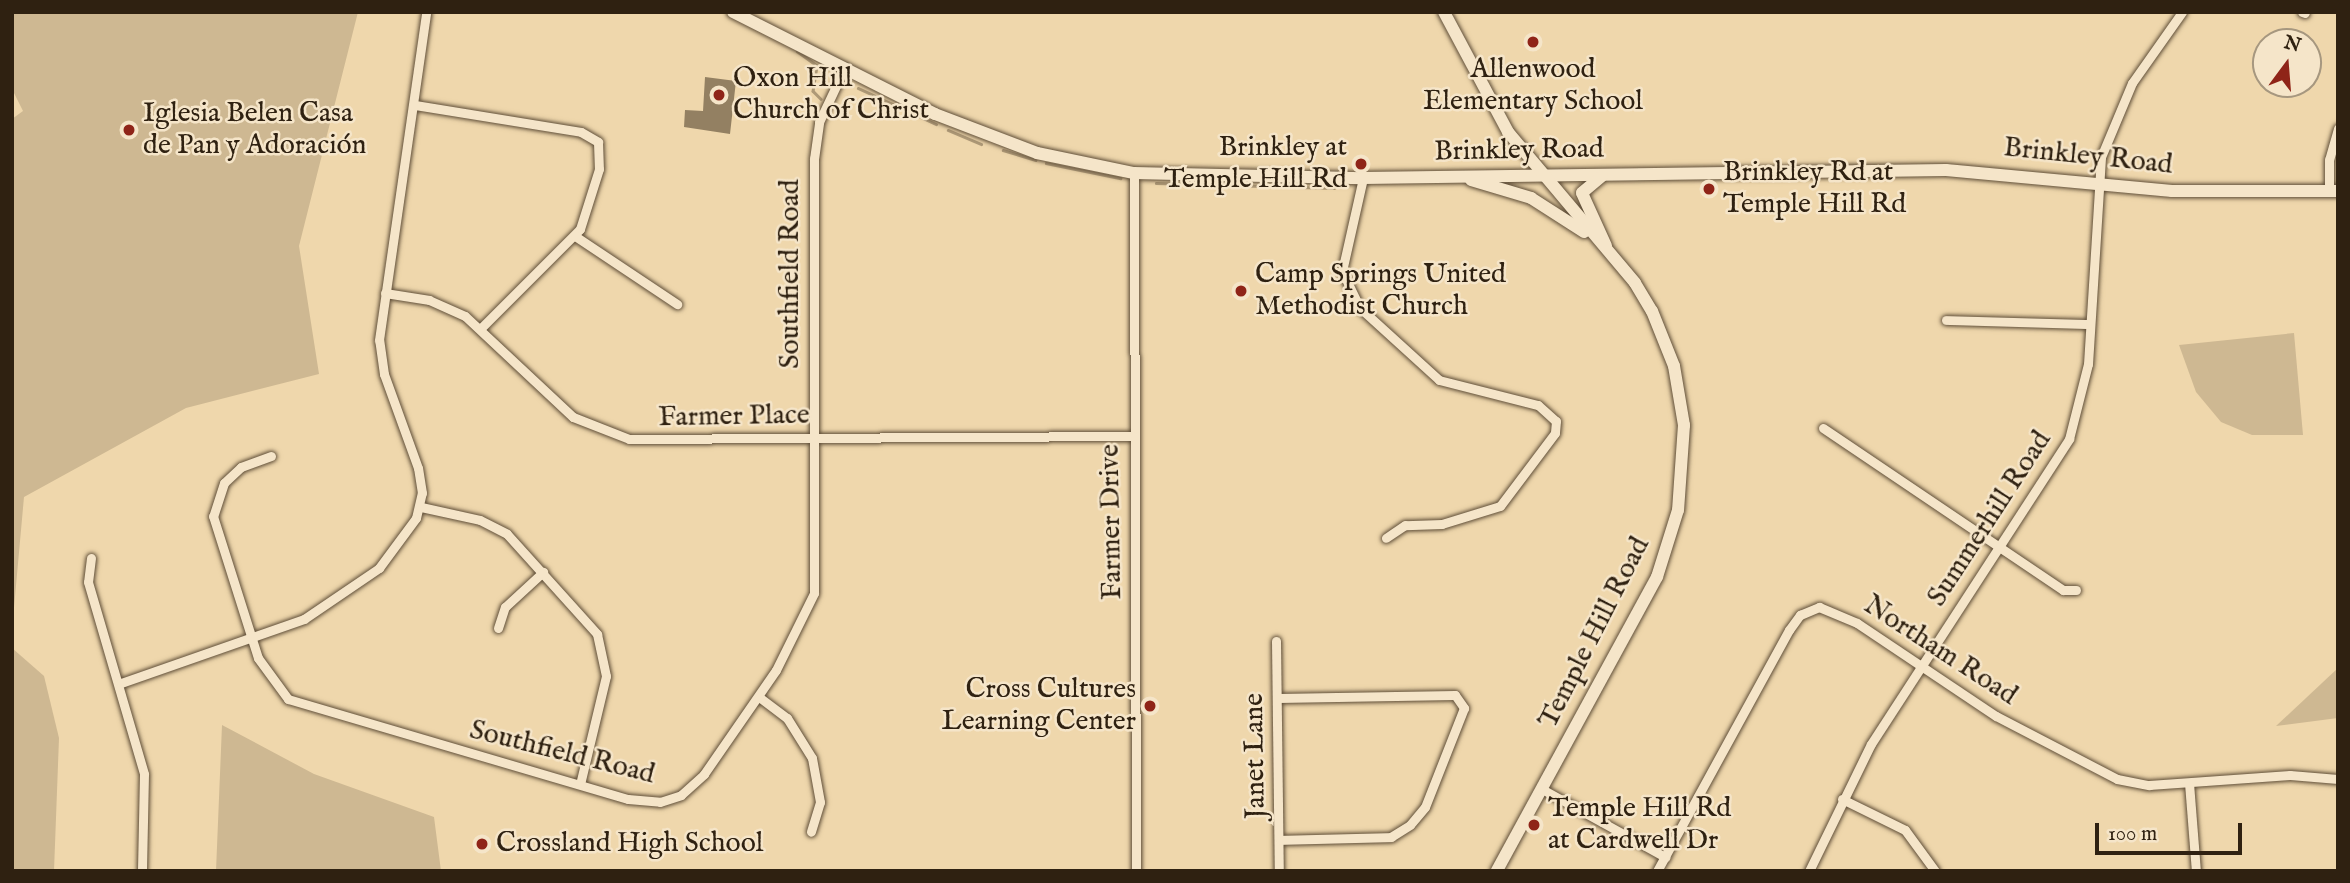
<!DOCTYPE html>
<html>
<head>
<meta charset="utf-8">
<style>
	body { margin:0 }
	#map { position:relative; width:2350px; height:883px; overflow:hidden; background:#efd7ac; font-family:"IM FELL English",serif }
	div>[style] { position:absolute }
	.green>* { inset:0; background:#ceb892 }
	.stream>* { height:2.5px; margin:-1.25px; padding:0 1.25px; transform-origin:1.25px; border-radius:1.25px; background:#ae9977 }
	.building>* { inset:0; background:#938062 }
	.roads { filter:drop-shadow(0 0 2px #5f4e38) drop-shadow(0 0 2px #5f4e38) }
	.street>* { height:9px; margin:-4.5px; padding:0 4.5px; transform-origin:4.5px; border-radius:4.5px; background:#f5e5c9 }
	.secondary>* { height:12px; margin:-6px; padding:0 6px; transform-origin:6px; border-radius:6px; background:#f5e5c9 }
	.dots>* { width:19px; height:19px; translate:-50% -50%; box-sizing:border-box; border:4px solid #f5e5c9; border-radius:50% }
	span { translate:-50% -50%; white-space:nowrap; text-align:center; line-height:1.15; -webkit-text-stroke:5px #f5e5c9; paint-order:stroke }
	.poi-label { font-size:28px; color:#2f2111 }
	.left { translate:0 -50%; text-align:left }
	.right { translate:-100% -50%; text-align:right }
	.street-label { font-size:28px; color:#2f2111 }
	.frame { position:absolute; inset:0; border:14px solid #2f2111; pointer-events:none }
	.north { position:absolute; left:2252px; top:28px; width:70px; height:70px; box-sizing:border-box; background:#f5e5c9; border:2px solid #a6977f; border-radius:50%; rotate:16deg; font-size:19px; font-weight:700; line-height:28px; text-align:center; color:#2f2111 }
	.north::after { content:''; display:block; margin:auto; width:24px; height:32px; background:#8f2418; clip-path:polygon(50% 0,100% 100%,50% 72%,0 100%) }
	.scale { position:absolute; left:2095px; top:823px; width:147px; height:32px; box-sizing:border-box; border:4px solid #2f2111; border-top:0; padding-left:9px; font-size:21px; line-height:24px; white-space:nowrap; color:#2f2111; -webkit-text-stroke:5px #f5e5c9; paint-order:stroke }
</style>
</head>
<body>
<div id="map">
	<div class="green">
		<div style="clip-path:polygon(12px 12px,358px 12px,299px 246px,319px 374px,186px 408px,24px 497px,12px 630px,12px 119px,23px 111px,12px 89px)"></div>
		<div style="clip-path:polygon(2294px 333px,2303px 435px,2252px 435px,2221px 422px,2196px 392px,2179px 345px)"></div>
		<div style="clip-path:polygon(12px 648px,44px 676px,59px 738px,54px 871px,12px 871px)"></div>
		<div style="clip-path:polygon(2338px 668px,2338px 718px,2276px 726px)"></div>
		<div style="clip-path:polygon(222px 725px,314px 774px,434px 817px,441px 871px,216px 871px)"></div>
	</div>
	<div class="stream">
		<div style="left:797px;top:51px;width:29px;rotate:36deg"></div>
		<div style="left:817px;top:66px;width:25px;rotate:99deg"></div>
		<div style="left:813px;top:91px;width:11px;rotate:45deg"></div>
		<div style="left:858px;top:88px;width:86px;rotate:24.8deg"></div>
		<div style="left:948px;top:130px;width:36px;rotate:23deg"></div>
		<div style="left:1003px;top:150px;width:34px;rotate:17deg"></div>
		<div style="left:1046px;top:163px;width:76px;rotate:11.5deg"></div>
		<div style="left:1156px;top:183px;width:178px;rotate:1.6deg"></div>
	</div>
	<div class="building">
		<div style="clip-path:polygon(705px 77px,736px 81px,730px 134px,684px 127px,685px 110px,703px 111px)"></div>
	</div>
	<div class="roads">
		<div class="street">
			<div style="left:2302px;top:12px;width:3px;rotate:18deg"></div>
			<div style="left:415px;top:105px;width:168px;rotate:9.2deg"></div>
			<div style="left:581px;top:132px;width:20px;rotate:30deg"></div>
			<div style="left:598px;top:142px;width:27px;rotate:88deg"></div>
			<div style="left:599px;top:169px;width:63px;rotate:107.6deg"></div>
			<div style="left:580px;top:229px;width:140px;rotate:135deg"></div>
			<div style="left:1134px;top:173px;width:698px;rotate:89.84deg"></div>
			<div style="left:1363px;top:178px;width:95px;rotate:102.7deg"></div>
			<div style="left:1342px;top:271px;width:41px;rotate:64.1deg"></div>
			<div style="left:1360px;top:308px;width:107px;rotate:42.3deg"></div>
			<div style="left:1439px;top:380px;width:102px;rotate:14.2deg"></div>
			<div style="left:1538px;top:405px;width:24px;rotate:42deg"></div>
			<div style="left:1556px;top:421px;width:12px;rotate:95deg"></div>
			<div style="left:1555px;top:433px;width:91px;rotate:127deg"></div>
			<div style="left:1500px;top:506px;width:61px;rotate:162.8deg"></div>
			<div style="left:1442px;top:524px;width:37px;rotate:178deg"></div>
			<div style="left:1405px;top:525px;width:23px;rotate:146deg"></div>
			<div style="left:2329px;top:191px;width:31px;rotate:-90deg"></div>
			<div style="left:2329px;top:160px;width:33px;rotate:-74deg"></div>
			<div style="left:575px;top:236px;width:123px;rotate:33.7deg"></div>
			<div style="left:385px;top:293px;width:45px;rotate:9deg"></div>
			<div style="left:429px;top:300px;width:39px;rotate:24deg"></div>
			<div style="left:465px;top:316px;width:148px;rotate:43.1deg"></div>
			<div style="left:573px;top:417px;width:60px;rotate:21.4deg"></div>
			<div style="left:629px;top:439px;width:504px;rotate:-0.34deg"></div>
			<div style="left:1946px;top:320px;width:144px;rotate:1.6deg"></div>
			<div style="left:1823px;top:428px;width:290px;rotate:34deg"></div>
			<div style="left:2063px;top:590px;width:13px"></div>
			<div style="left:271px;top:456px;width:32px;rotate:160deg"></div>
			<div style="left:241px;top:467px;width:23px;rotate:137deg"></div>
			<div style="left:224px;top:483px;width:35px;rotate:108deg"></div>
			<div style="left:213px;top:516px;width:149px;rotate:72.4deg"></div>
			<div style="left:258px;top:658px;width:51px;rotate:53.8deg"></div>
			<div style="left:288px;top:699px;width:354px;rotate:16.4deg"></div>
			<div style="left:628px;top:799px;width:32px;rotate:5deg"></div>
			<div style="left:660px;top:802px;width:22px;rotate:-18deg"></div>
			<div style="left:681px;top:795px;width:31px;rotate:-42deg"></div>
			<div style="left:704px;top:774px;width:126px;rotate:-55.3deg"></div>
			<div style="left:776px;top:670px;width:86px;rotate:-63.7deg"></div>
			<div style="left:814px;top:593px;width:434px;rotate:-90deg"></div>
			<div style="left:814px;top:159px;width:37px;rotate:-82deg"></div>
			<div style="left:819px;top:122px;width:61px;rotate:-64.7deg"></div>
			<div style="left:421px;top:507px;width:60px;rotate:12.4deg"></div>
			<div style="left:480px;top:520px;width:30px;rotate:27deg"></div>
			<div style="left:507px;top:534px;width:135px;rotate:48deg"></div>
			<div style="left:597px;top:634px;width:43px;rotate:77.9deg"></div>
			<div style="left:606px;top:676px;width:111px;rotate:103.5deg"></div>
			<div style="left:91px;top:558px;width:24px;rotate:97deg"></div>
			<div style="left:88px;top:582px;width:200px;rotate:73.7deg"></div>
			<div style="left:144px;top:774px;width:97px;rotate:91.2deg"></div>
			<div style="left:498px;top:628px;width:22px;rotate:-72deg"></div>
			<div style="left:505px;top:607px;width:52px;rotate:-42.6deg"></div>
			<div style="left:1276px;top:641px;width:230px;rotate:89.3deg"></div>
			<div style="left:121px;top:683px;width:194px;rotate:-19.3deg"></div>
			<div style="left:304px;top:619px;width:91px;rotate:-34.2deg"></div>
			<div style="left:379px;top:568px;width:62px;rotate:-53.5deg"></div>
			<div style="left:416px;top:518px;width:26px;rotate:-77deg"></div>
			<div style="left:422px;top:493px;width:25px;rotate:-99deg"></div>
			<div style="left:418px;top:468px;width:100px;rotate:-109.9deg"></div>
			<div style="left:384px;top:374px;width:34px;rotate:-98deg"></div>
			<div style="left:379px;top:340px;width:331px;rotate:-81.8deg"></div>
			<div style="left:759px;top:697px;width:35px;rotate:37deg"></div>
			<div style="left:787px;top:718px;width:47px;rotate:58deg"></div>
			<div style="left:812px;top:758px;width:45px;rotate:79.7deg"></div>
			<div style="left:820px;top:802px;width:31px;rotate:107deg"></div>
			<div style="left:1278px;top:698px;width:177px;rotate:-1deg"></div>
			<div style="left:1455px;top:695px;width:16px;rotate:55deg"></div>
			<div style="left:1464px;top:708px;width:106px;rotate:111.5deg"></div>
			<div style="left:1425px;top:807px;width:23px;rotate:130deg"></div>
			<div style="left:1410px;top:825px;width:22px;rotate:148deg"></div>
			<div style="left:1391px;top:837px;width:111px;rotate:178.5deg"></div>
			<div style="left:2189px;top:783px;width:88px;rotate:85.5deg"></div>
			<div style="left:1542px;top:789px;width:141px;rotate:28.9deg"></div>
			<div style="left:1842px;top:799px;width:70px;rotate:26.2deg"></div>
			<div style="left:1905px;top:830px;width:51px;rotate:53.8deg"></div>
			<div style="left:1657px;top:871px;width:275px;rotate:-61.3deg"></div>
			<div style="left:1789px;top:630px;width:19px;rotate:-54deg"></div>
			<div style="left:1800px;top:615px;width:21px;rotate:-23deg"></div>
			<div style="left:1819px;top:607px;width:41px;rotate:22.8deg"></div>
			<div style="left:1857px;top:623px;width:167px;rotate:33.8deg"></div>
			<div style="left:1996px;top:716px;width:136px;rotate:27.5deg"></div>
			<div style="left:2117px;top:779px;width:33px;rotate:11deg"></div>
			<div style="left:2149px;top:785px;width:141px;rotate:-4.1deg"></div>
			<div style="left:2290px;top:775px;width:48px;rotate:4.8deg"></div>
			<div style="left:1809px;top:871px;width:141px;rotate:-64deg"></div>
			<div style="left:1871px;top:744px;width:364px;rotate:-57deg"></div>
			<div style="left:2069px;top:439px;width:77px;rotate:-75.8deg"></div>
			<div style="left:2088px;top:364px;width:207px;rotate:-86.4deg"></div>
			<div style="left:2101px;top:157px;width:80px;rotate:-67.3deg"></div>
			<div style="left:2132px;top:83px;width:87px;rotate:-54.8deg"></div>
		</div>
		<div class="secondary">
			<div style="left:733px;top:12px;width:226px;rotate:26.8deg"></div>
			<div style="left:935px;top:114px;width:109px;rotate:20.9deg"></div>
			<div style="left:1037px;top:153px;width:99px;rotate:11.7deg"></div>
			<div style="left:1134px;top:173px;width:229px;rotate:1.3deg"></div>
			<div style="left:1363px;top:178px;width:583px;rotate:-0.79deg"></div>
			<div style="left:1946px;top:170px;width:227px;rotate:5.3deg"></div>
			<div style="left:2172px;top:191px;width:166px"></div>
			<div style="left:1444px;top:12px;width:136px;rotate:61.9deg"></div>
			<div style="left:1508px;top:132px;width:197px;rotate:49.9deg"></div>
			<div style="left:1635px;top:283px;width:33px;rotate:59deg"></div>
			<div style="left:1652px;top:311px;width:59px;rotate:68.2deg"></div>
			<div style="left:1674px;top:366px;width:60px;rotate:80.4deg"></div>
			<div style="left:1684px;top:425px;width:85px;rotate:94deg"></div>
			<div style="left:1678px;top:510px;width:70px;rotate:107.4deg"></div>
			<div style="left:1657px;top:577px;width:335px;rotate:118.6deg"></div>
			<div style="left:1602px;top:176px;width:26px;rotate:140deg"></div>
			<div style="left:1582px;top:193px;width:58px;rotate:65.6deg"></div>
			<div style="left:1471px;top:180px;width:63px;rotate:16.7deg"></div>
			<div style="left:1531px;top:198px;width:63px;rotate:32.7deg"></div>
		</div>
	</div>
	<div class="dots">
		<div style="left:1533px;top:42px;background:#8f2418"></div>
		<div style="left:719px;top:95px;background:#8f2418"></div>
		<div style="left:129px;top:130px;background:#8f2418"></div>
		<div style="left:1361px;top:164px;background:#8f2418"></div>
		<div style="left:1709px;top:189px;background:#8f2418"></div>
		<div style="left:1241px;top:291px;background:#8f2418"></div>
		<div style="left:1150px;top:706px;background:#8f2418"></div>
		<div style="left:1534px;top:825px;background:#8f2418"></div>
		<div style="left:482px;top:844px;background:#8f2418"></div>
	</div>
	<div class="poi-label">
		<span style="left:1533px;top:86px">Allenwood<br>Elementary School</span>
		<span class="left" style="left:733px;top:95px">Oxon Hill<br>Church of Christ</span>
		<span class="left" style="left:143px;top:130px">Iglesia Belen Casa<br>de Pan y Adoración</span>
		<span class="right" style="left:1347px;top:164px">Brinkley at<br>Temple Hill Rd</span>
		<span class="left" style="left:1723px;top:189px">Brinkley Rd at<br>Temple Hill Rd</span>
		<span class="left" style="left:1255px;top:291px">Camp Springs United<br>Methodist Church</span>
		<span class="right" style="left:1136px;top:706px">Cross Cultures<br>Learning Center</span>
		<span class="left" style="left:1548px;top:825px">Temple Hill Rd<br>at Cardwell Dr</span>
		<span class="left" style="left:496px;top:844px">Crossland High School</span>
	</div>
	<div class="street-label">
		<span style="left:1519px;top:151px;rotate:-1deg">Brinkley Road</span>
		<span style="left:2088px;top:157px;rotate:6deg">Brinkley Road</span>
		<span style="left:791px;top:274px;rotate:-90deg">Southfield Road</span>
		<span style="left:734px;top:417px;rotate:-1deg">Farmer Place</span>
		<span style="left:1990px;top:519px;rotate:-57deg">Summerhill Road</span>
		<span style="left:1112px;top:522px;rotate:-91deg">Farmer Drive</span>
		<span style="left:1595px;top:633px;rotate:-63deg">Temple Hill Road</span>
		<span style="left:1940px;top:651px;rotate:33deg">Northam Road</span>
		<span style="left:562px;top:753px;rotate:14deg">Southfield Road</span>
		<span style="left:1256px;top:756px;rotate:-91deg">Janet Lane</span>
	</div>
	<div class="frame"></div>
	<div class="north">N</div>
	<div class="scale">100 m</div>
</div>
</body>
</html>
